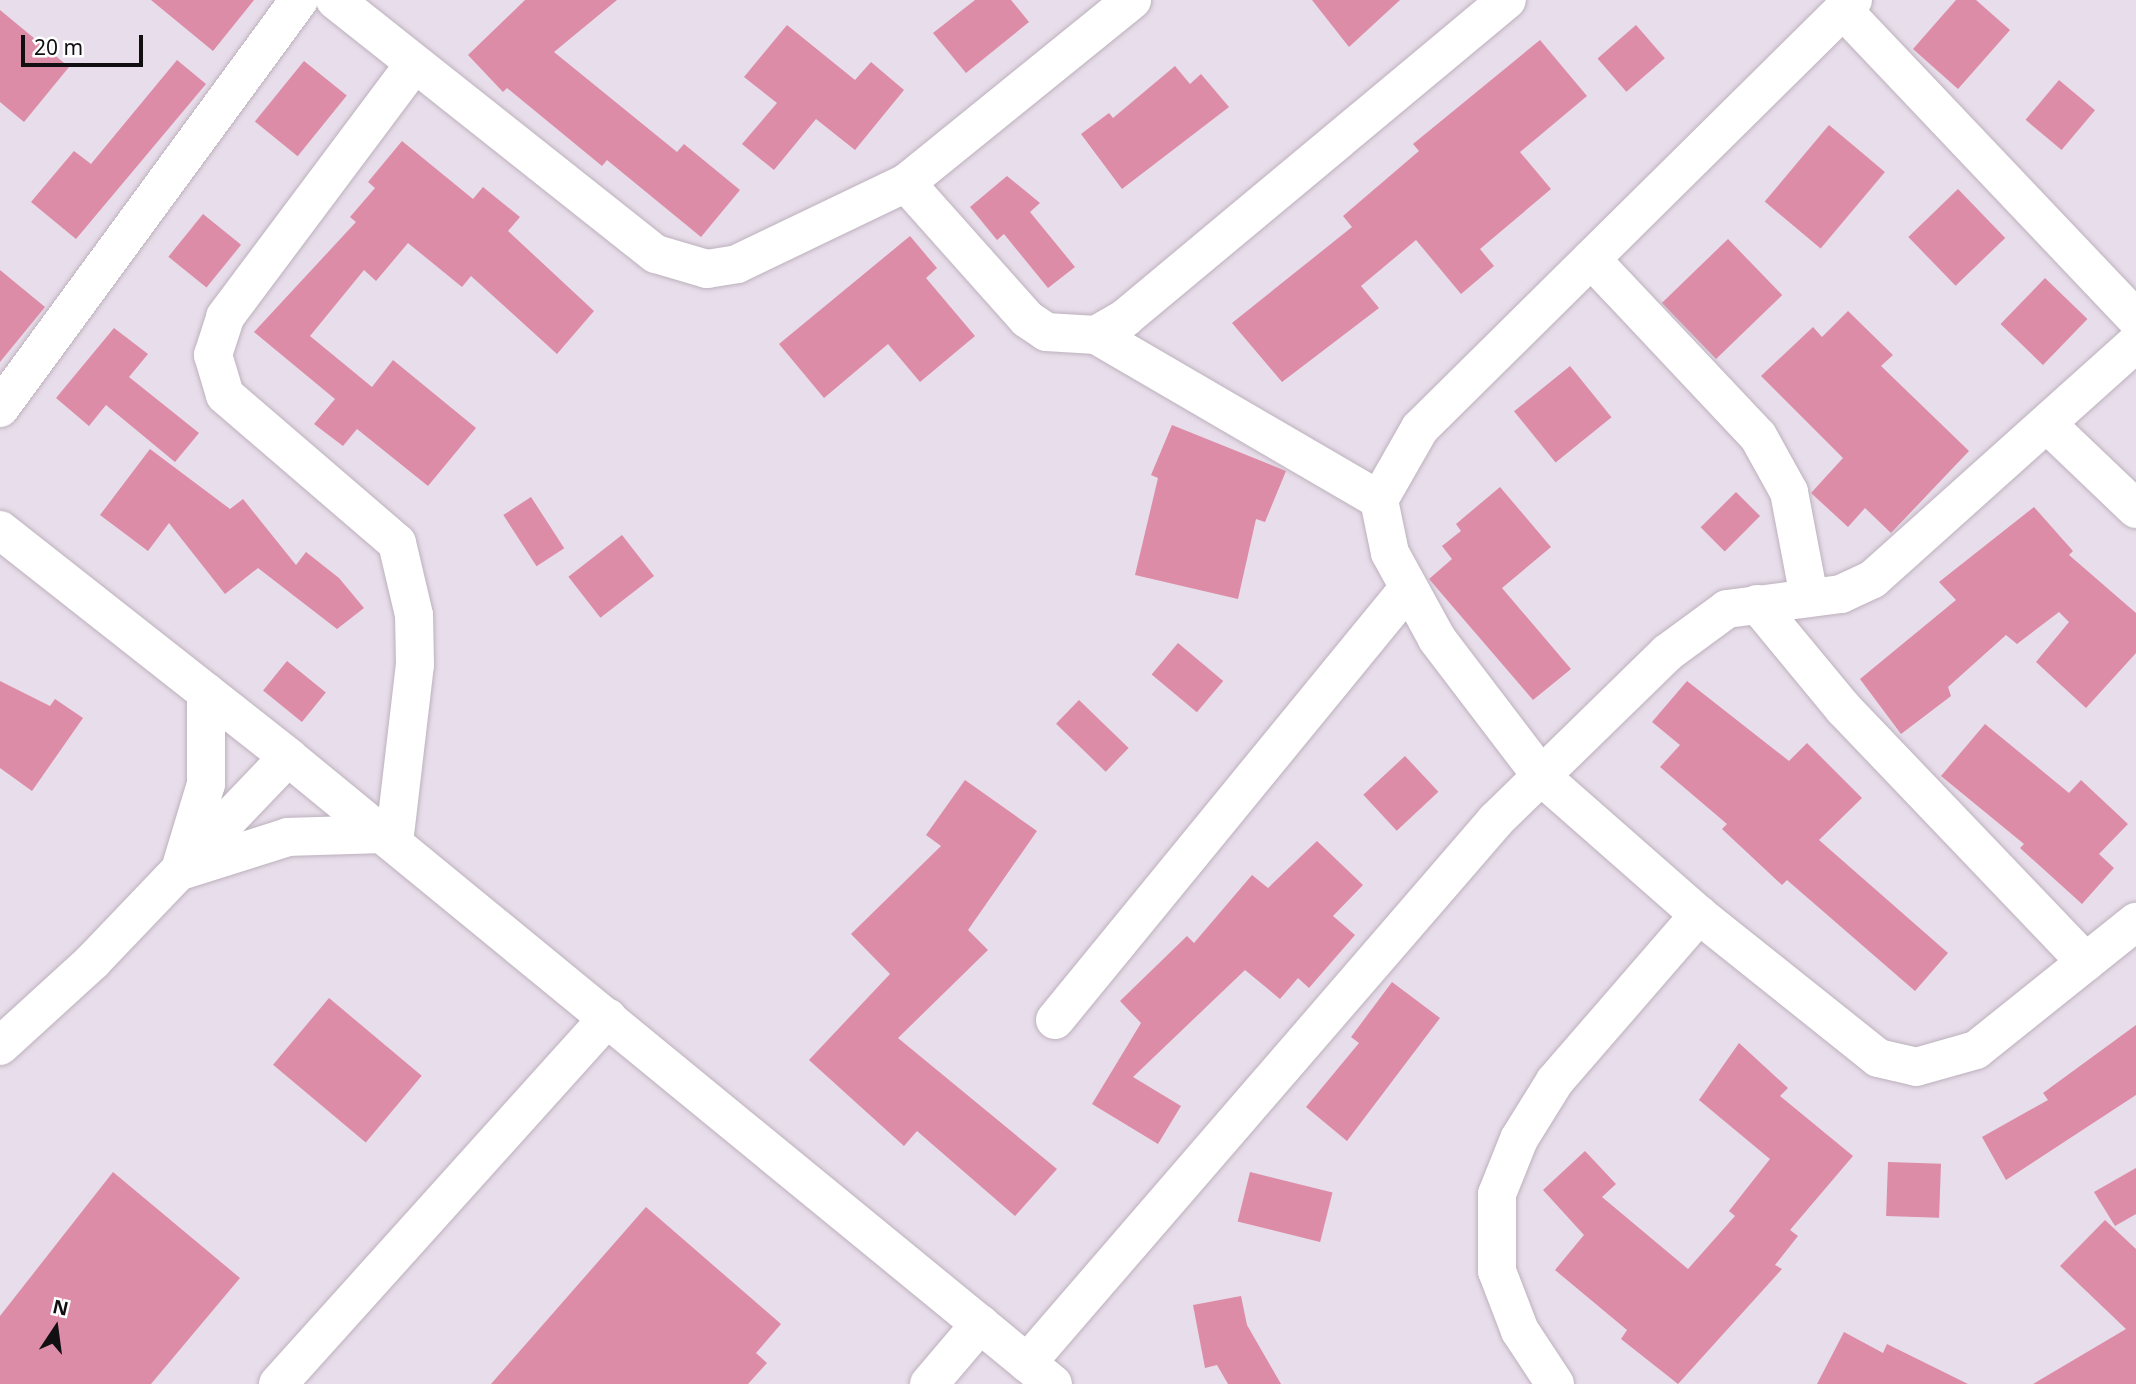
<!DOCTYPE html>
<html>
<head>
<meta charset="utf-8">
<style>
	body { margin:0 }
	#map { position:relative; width:2136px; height:1384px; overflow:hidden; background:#e8ddea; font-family:"Noto Sans",sans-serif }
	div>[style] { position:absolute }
	.building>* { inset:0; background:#dc8ca7; transform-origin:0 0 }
	.roads { filter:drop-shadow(0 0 2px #bcb1bd) drop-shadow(0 0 2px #bcb1bd) }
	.minor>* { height:38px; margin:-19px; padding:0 19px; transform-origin:19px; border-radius:19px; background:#fff }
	span { translate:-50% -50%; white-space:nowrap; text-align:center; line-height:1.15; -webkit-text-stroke:7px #fff; paint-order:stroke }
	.north { position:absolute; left:21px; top:1293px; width:70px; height:70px; -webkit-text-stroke:5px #fff; paint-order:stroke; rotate:13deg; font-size:19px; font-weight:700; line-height:28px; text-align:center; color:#120f13 }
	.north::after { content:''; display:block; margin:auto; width:24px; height:32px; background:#120f13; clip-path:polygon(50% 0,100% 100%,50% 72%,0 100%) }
	.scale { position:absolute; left:21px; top:35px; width:122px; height:32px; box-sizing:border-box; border:4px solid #120f13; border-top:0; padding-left:9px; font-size:21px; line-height:24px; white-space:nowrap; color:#120f13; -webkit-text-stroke:5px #fff; paint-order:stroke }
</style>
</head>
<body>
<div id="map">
	<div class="building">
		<div style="clip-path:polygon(151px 0,254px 0,213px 51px)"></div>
		<div style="clip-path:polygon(525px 0,617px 0,554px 52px,677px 152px,684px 144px,740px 190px,701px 237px,607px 160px,602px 166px,507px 88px,503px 92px,468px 55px)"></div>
		<div style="clip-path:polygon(975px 0,1011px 0,1029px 22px,966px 73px,933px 33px)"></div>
		<div style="clip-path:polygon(1312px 0,1400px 0,1349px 47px)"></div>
		<div style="clip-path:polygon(1956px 0,1976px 0,2010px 30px,1958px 89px,1913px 49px)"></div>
		<div style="clip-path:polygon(0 10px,69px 67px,24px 122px,0 102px)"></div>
		<div style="clip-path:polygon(787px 25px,855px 80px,871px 62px,904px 90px,855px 150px,816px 119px,774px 170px,742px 144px,777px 103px,744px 77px)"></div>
		<div style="left:1636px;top:25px;width:44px;height:51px;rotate:49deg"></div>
		<div style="clip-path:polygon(1540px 40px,1587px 96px,1520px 152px,1551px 189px,1480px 249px,1494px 266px,1461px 294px,1416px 240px,1361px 286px,1379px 308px,1282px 382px,1232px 323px,1352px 227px,1343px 216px,1419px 151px,1413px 144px)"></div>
		<div style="clip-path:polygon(177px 60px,206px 84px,76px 239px,31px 202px,74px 151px,91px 164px)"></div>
		<div style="left:304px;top:61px;width:55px;height:78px;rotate:39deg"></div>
		<div style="clip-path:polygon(1175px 66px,1190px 84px,1201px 74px,1229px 107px,1122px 189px,1081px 134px,1109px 113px,1113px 118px)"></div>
		<div style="left:2059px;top:80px;width:47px;height:52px;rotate:40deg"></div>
		<div style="left:1829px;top:125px;width:73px;height:100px;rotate:40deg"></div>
		<div style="clip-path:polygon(402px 141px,473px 199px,483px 187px,520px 217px,508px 231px,594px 311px,557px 354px,471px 276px,462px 287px,408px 243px,376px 281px,364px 270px,310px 336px,372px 387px,393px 360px,476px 428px,428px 486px,357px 429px,343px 446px,314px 424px,335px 399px,254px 332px,356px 222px,350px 217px,375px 188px,368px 182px)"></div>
		<div style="clip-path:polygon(1007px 176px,1040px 203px,1030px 212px,1075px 267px,1048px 288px,1004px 234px,997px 240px,970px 207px)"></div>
		<div style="left:1958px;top:189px;width:68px;height:69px;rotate:46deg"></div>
		<div style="left:203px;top:214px;width:49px;height:55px;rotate:39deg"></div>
		<div style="clip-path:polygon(910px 236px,937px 268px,926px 278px,975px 336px,920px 382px,888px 344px,824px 398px,779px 344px)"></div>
		<div style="left:1728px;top:239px;width:78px;height:92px;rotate:46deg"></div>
		<div style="clip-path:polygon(0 270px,45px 307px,0 362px)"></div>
		<div style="left:2045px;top:278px;width:59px;height:64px;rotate:44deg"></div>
		<div style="clip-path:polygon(1848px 311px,1893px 355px,1881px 366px,1969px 451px,1891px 533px,1865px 508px,1848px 527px,1811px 493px,1843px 458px,1761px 376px,1813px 327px,1822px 337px)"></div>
		<div style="clip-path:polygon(114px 328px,148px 354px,129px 377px,199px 433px,175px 462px,106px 405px,89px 426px,56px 398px)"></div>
		<div style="left:1570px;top:366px;width:66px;height:72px;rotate:51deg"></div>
		<div style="clip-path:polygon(1172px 425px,1286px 471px,1265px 522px,1256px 519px,1238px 599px,1135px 575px,1158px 478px,1151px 475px)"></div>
		<div style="clip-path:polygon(150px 449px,230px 509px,243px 499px,296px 565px,306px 552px,339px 578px,364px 608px,337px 629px,258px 568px,225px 594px,169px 523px,148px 551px,100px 515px)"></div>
		<div style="clip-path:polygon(1500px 487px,1551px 547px,1502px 588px,1571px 669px,1533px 700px,1429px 579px,1452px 559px,1442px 546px,1461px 531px,1456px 524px)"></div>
		<div style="left:1736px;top:492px;width:34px;height:50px;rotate:45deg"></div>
		<div style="left:531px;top:497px;width:61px;height:33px;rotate:57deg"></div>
		<div style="clip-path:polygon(2034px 507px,2073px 551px,2069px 555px,2136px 613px,2136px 653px,2086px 708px,2036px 662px,2069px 622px,2059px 612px,2017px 644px,2006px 635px,1948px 687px,1951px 696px,1901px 734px,1860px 679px,1956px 600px,1939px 582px)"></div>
		<div style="left:622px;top:535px;width:52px;height:68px;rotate:52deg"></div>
		<div style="left:1178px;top:643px;width:59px;height:41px;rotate:40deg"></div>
		<div style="left:287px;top:661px;width:50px;height:38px;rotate:39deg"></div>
		<div style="clip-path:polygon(0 681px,50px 706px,55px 699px,83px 718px,32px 791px,0 768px)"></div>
		<div style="clip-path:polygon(1687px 681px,1789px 761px,1807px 743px,1862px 798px,1819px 840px,1948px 953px,1915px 991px,1787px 880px,1782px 885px,1722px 829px,1727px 824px,1660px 767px,1680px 745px,1652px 722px)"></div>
		<div style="left:1079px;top:700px;width:69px;height:33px;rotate:44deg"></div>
		<div style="clip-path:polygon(1985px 724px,2069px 793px,2081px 780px,2128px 824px,2099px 854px,2114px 868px,2082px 904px,2020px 848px,2024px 844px,1941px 776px)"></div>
		<div style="left:1405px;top:756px;width:49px;height:57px;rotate:47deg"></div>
		<div style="clip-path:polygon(965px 780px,1037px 831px,968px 930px,988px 950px,898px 1038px,1057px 1169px,1015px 1216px,917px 1131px,904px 1146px,809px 1060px,890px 974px,851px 934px,941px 846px,926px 835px)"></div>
		<div style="clip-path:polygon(1317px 841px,1363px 885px,1333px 916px,1355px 935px,1309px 988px,1298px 978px,1280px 999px,1245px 970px,1133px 1077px,1181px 1106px,1158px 1144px,1092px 1104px,1141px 1023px,1120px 1001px,1187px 936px,1194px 943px,1252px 875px,1268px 888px)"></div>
		<div style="clip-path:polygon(1392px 982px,1440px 1018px,1347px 1141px,1306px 1107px,1359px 1043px,1351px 1037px)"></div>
		<div style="left:329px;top:998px;width:121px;height:87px;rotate:40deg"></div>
		<div style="clip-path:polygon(2136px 1025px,2136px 1095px,2006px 1180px,1982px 1137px,2048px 1100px,2043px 1093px)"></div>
		<div style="clip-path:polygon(1739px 1043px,1788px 1088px,1780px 1096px,1853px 1156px,1790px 1230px,1798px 1236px,1775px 1265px,1782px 1269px,1678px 1384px,1621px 1339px,1627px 1330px,1555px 1270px,1584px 1235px,1543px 1190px,1585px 1151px,1616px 1184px,1602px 1197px,1688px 1269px,1735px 1216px,1729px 1211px,1770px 1159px,1699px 1100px)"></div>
		<div style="left:1888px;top:1162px;width:53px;height:54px;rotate:2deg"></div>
		<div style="clip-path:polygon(2136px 1168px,2136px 1214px,2115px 1226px,2094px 1192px)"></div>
		<div style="clip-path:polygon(113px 1172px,240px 1278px,151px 1384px,0 1384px,0 1316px)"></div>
		<div style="left:1250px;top:1172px;width:85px;height:51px;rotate:14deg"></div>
		<div style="clip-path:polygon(646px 1207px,781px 1324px,756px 1353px,767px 1363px,748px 1384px,491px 1384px)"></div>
		<div style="clip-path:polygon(2105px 1220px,2136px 1249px,2136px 1384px,2033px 1384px,2126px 1329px,2060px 1266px)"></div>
		<div style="clip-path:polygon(1241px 1296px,1247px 1325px,1281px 1384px,1228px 1384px,1217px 1365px,1205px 1368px,1193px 1305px)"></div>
		<div style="clip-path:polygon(1844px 1332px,1883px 1353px,1887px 1344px,1968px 1384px,1817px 1384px)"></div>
	</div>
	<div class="roads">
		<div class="minor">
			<div style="left:335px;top:0;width:409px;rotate:38.4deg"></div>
			<div style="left:656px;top:254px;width:53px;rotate:16.4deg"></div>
			<div style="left:707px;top:269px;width:30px;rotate:-9deg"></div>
			<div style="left:737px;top:264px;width:187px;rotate:-25.6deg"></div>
			<div style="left:906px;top:183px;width:291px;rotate:-39deg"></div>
			<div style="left:1853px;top:0;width:609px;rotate:135.33deg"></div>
			<div style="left:1420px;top:428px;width:83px;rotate:119.7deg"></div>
			<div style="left:1379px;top:500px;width:54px;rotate:78.3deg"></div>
			<div style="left:1390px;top:553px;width:98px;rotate:61.3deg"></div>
			<div style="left:1437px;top:639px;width:173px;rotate:52.7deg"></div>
			<div style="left:1542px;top:777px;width:209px;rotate:41.3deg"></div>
			<div style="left:1699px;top:915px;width:229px;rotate:38.6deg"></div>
			<div style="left:1878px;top:1058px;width:39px;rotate:13deg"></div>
			<div style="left:1916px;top:1067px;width:62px;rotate:-15.8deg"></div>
			<div style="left:1976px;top:1050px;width:205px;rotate:-38.7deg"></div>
			<div style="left:1843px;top:10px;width:426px;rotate:46.5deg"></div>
			<div style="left:906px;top:183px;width:182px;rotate:48.3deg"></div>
			<div style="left:1027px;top:319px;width:23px;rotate:34deg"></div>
			<div style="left:1046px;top:332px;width:50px;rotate:3.4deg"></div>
			<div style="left:1096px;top:335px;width:34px;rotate:-30deg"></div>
			<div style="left:1125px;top:318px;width:497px;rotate:-39.8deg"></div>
			<div style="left:1591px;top:259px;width:243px;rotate:46.7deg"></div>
			<div style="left:1758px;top:436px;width:64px;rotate:61deg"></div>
			<div style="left:1789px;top:492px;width:107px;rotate:79.2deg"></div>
			<div style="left:1096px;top:335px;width:328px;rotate:30.2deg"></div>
			<div style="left:0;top:408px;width:506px;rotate:-53.76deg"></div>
			<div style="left:2047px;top:424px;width:123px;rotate:43.7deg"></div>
			<div style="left:0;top:530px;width:367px;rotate:38.2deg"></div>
			<div style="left:288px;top:757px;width:989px;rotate:39.34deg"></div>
			<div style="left:1757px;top:604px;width:136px;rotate:50.4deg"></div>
			<div style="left:1844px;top:709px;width:350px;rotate:46.3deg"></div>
			<div style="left:394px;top:843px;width:179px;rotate:-83.3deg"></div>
			<div style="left:415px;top:665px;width:50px;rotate:-91.1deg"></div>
			<div style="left:414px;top:615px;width:74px;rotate:-103.3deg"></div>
			<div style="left:397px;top:543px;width:227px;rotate:-139.3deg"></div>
			<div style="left:225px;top:395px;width:42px;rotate:-106.7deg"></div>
			<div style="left:213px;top:355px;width:40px;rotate:-72deg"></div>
			<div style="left:225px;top:317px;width:316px;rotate:-53.2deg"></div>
			<div style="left:182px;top:863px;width:83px;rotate:-73.1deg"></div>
			<div style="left:206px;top:784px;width:92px;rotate:-90deg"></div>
			<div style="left:184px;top:870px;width:109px;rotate:-17.6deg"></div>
			<div style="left:288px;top:837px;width:94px;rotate:-1.8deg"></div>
			<div style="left:1055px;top:1020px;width:554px;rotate:-50.71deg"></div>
			<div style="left:0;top:1046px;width:126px;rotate:-42.4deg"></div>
			<div style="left:93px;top:961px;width:282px;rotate:-46.3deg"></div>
			<div style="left:1027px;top:1363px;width:718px;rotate:-49.18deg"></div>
			<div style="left:1496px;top:820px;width:239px;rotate:-44.3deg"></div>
			<div style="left:1667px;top:653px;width:74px;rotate:-36.3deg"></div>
			<div style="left:1727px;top:609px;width:115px;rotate:-7.5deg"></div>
			<div style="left:1841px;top:594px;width:35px;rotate:-25deg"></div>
			<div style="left:1873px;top:579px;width:353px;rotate:-41.9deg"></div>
			<div style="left:278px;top:1384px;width:493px;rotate:-48deg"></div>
			<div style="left:929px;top:1384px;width:79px;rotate:-49.6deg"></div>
			<div style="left:1555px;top:1384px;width:64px;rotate:-123.4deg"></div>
			<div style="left:1520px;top:1331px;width:64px;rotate:-111deg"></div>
			<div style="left:1497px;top:1271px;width:77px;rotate:-90deg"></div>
			<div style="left:1497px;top:1194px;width:59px;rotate:-68.2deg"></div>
			<div style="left:1519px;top:1139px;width:68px;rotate:-58.2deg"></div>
			<div style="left:1555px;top:1081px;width:220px;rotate:-49.1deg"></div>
		</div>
	</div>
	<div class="north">N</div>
	<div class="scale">20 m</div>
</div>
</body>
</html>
